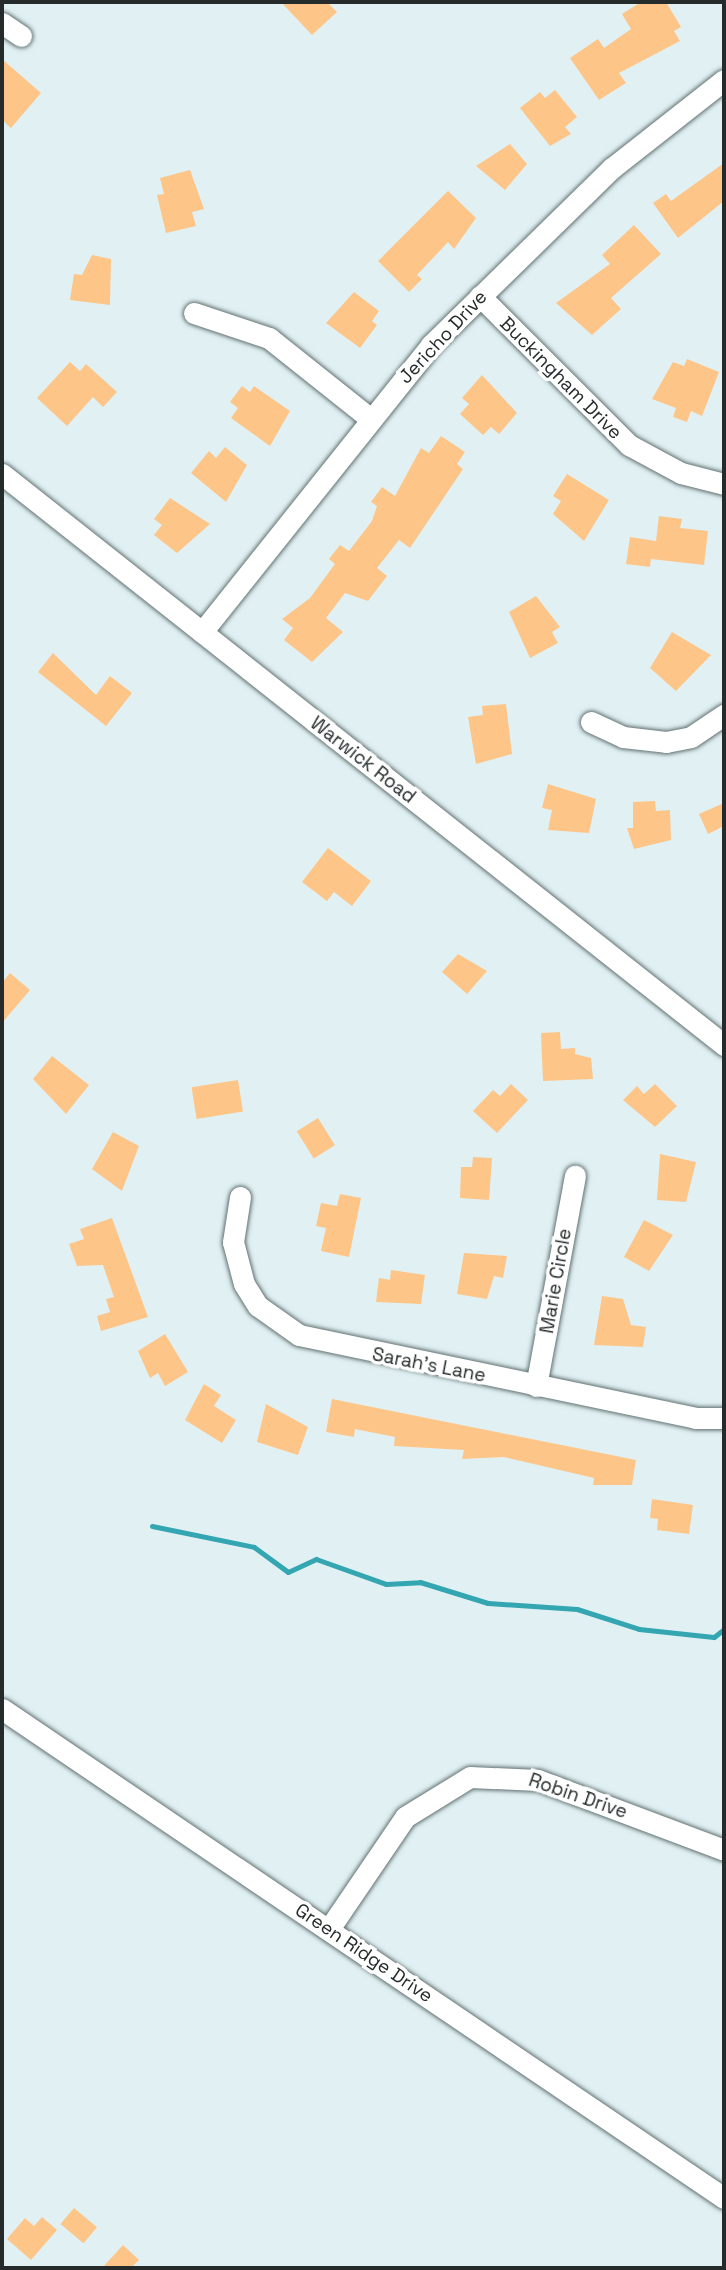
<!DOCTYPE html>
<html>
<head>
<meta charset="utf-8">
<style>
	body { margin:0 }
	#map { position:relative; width:726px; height:2270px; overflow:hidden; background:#e1f1f3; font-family:"Space Grotesk",sans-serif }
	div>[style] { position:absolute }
	.stream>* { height:5px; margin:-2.5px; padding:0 2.5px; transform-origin:2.5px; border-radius:2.5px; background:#33a6b2 }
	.building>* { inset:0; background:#fdc588; transform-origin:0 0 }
	.roads { filter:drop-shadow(0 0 2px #627172) drop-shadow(0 0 2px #627172) }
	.minor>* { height:21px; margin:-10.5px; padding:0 10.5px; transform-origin:10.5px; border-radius:10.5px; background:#fff }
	span { translate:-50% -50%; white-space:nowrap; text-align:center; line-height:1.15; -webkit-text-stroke:7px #fff; paint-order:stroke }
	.street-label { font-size:19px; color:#252b2b }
	.frame { position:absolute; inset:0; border:4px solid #252b2b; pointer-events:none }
</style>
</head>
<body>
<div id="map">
	<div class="stream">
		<div style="left:152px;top:1526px;width:104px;rotate:11.6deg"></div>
		<div style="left:254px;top:1547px;width:42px;rotate:36.3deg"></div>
		<div style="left:288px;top:1572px;width:31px;rotate:-25deg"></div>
		<div style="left:316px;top:1559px;width:74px;rotate:19.7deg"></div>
		<div style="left:386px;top:1584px;width:34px;rotate:-3deg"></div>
		<div style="left:420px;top:1582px;width:71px;rotate:17.2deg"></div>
		<div style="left:488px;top:1603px;width:89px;rotate:3.9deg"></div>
		<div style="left:577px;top:1609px;width:65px;rotate:17.9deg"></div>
		<div style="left:639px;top:1629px;width:75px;rotate:6.1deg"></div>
		<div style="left:714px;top:1637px;width:13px;rotate:-39deg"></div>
	</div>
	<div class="building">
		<div style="clip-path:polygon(281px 2px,327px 2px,337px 12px,312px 35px)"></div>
		<div style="clip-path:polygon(641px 2px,666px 2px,681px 27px,674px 31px,680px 41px,619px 73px,626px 83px,599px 100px,570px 58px,598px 39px,604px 48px,631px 29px,622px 14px)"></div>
		<div style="clip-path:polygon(2px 59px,41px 93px,11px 128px,2px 120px)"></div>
		<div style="clip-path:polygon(555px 90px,577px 117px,565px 127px,571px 134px,550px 146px,520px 108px,540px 92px,545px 98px)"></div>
		<div style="clip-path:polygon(510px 144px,527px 164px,505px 190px,476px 166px)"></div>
		<div style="clip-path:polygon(724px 163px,724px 201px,678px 238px,653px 203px,666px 194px,671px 201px)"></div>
		<div style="clip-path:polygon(190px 170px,204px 209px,192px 212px,196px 226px,166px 233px,157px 195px,164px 194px,160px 178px)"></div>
		<div style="clip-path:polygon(448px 191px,476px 218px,454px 249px,448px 242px,417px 275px,422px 279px,409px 292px,378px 261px)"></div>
		<div style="clip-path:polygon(634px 225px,661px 254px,611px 298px,621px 309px,592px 335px,556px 303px,610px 264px,602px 255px)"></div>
		<div style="clip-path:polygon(92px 255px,111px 259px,110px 305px,70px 300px,74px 274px,82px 275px)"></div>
		<div style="clip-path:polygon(354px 292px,379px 311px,372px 321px,377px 325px,360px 348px,326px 323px)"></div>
		<div style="clip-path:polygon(687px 359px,719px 372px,702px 416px,691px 411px,687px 422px,673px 417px,676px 408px,652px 399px,673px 362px,684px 366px)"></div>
		<div style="clip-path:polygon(70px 362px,80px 371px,86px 364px,117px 392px,103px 407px,93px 397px,67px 426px,37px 398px)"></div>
		<div style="clip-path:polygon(482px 375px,517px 413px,499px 434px,491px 427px,483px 435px,460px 414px,469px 404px,462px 398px)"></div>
		<div style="clip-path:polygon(242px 386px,250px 392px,254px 386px,290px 411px,270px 446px,231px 418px,238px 408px,230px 402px)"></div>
		<div style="clip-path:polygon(441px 436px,465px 452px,457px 464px,463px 469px,410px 548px,399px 540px,377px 568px,387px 576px,368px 601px,345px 593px,326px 618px,343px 632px,312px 662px,284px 640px,293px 628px,282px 619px,310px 598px,335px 564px,329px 559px,340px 545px,349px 551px,372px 521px,377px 506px,371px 502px,382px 487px,395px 496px,421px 448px,429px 453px)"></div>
		<div style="clip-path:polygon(225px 447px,247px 465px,226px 502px,191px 473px,209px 451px,216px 458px)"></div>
		<div style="clip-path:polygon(567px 474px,609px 500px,584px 541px,553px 514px,561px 501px,553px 496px)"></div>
		<div style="clip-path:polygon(170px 498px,210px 524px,177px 553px,154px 535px,162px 525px,154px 519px)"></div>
		<div style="clip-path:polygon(659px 516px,682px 519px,680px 528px,708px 531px,704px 565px,651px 559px,650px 567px,626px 564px,630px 537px,656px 541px)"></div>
		<div style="clip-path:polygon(536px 596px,560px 627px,552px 632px,558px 643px,530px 658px,509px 612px)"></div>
		<div style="clip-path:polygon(672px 632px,711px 655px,676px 691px,650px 668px)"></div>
		<div style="clip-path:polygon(53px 653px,96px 695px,110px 676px,132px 693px,106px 726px,38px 672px)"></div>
		<div style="clip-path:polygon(506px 704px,512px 754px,476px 764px,468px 717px,483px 715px,482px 706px)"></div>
		<div style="clip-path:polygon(548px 784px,596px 799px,589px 833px,548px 830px,552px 810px,542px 808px)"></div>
		<div style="clip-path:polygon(655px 801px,656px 811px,670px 810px,671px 840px,634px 849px,627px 828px,633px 828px,633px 802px)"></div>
		<div style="clip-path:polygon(724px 803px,724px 826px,708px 834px,699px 814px)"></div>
		<div style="clip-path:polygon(328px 848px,371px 881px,352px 906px,334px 892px,327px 901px,302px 882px)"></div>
		<div style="clip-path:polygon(458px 954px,487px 971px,467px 994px,442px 972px)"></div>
		<div style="clip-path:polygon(10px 973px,30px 990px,2px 1023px,2px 983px)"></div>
		<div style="clip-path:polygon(560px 1032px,561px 1049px,575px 1048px,575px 1054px,591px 1058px,593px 1079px,543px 1081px,541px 1033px)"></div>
		<div style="clip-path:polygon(52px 1056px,89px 1085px,66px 1114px,33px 1079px)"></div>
		<div style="left:238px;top:1080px;width:32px;height:47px;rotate:81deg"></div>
		<div style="clip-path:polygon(511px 1084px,528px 1100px,497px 1133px,473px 1111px,493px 1090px,500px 1096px)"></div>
		<div style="clip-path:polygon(655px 1084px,677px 1106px,655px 1127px,623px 1100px,637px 1086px,644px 1094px)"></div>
		<div style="left:318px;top:1118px;width:32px;height:25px;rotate:58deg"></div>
		<div style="clip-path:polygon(113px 1132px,139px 1146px,122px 1191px,92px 1169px)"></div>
		<div style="clip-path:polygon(660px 1154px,696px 1162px,686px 1202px,657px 1200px)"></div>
		<div style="clip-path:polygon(473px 1157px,492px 1158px,489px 1200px,460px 1198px,461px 1167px,472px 1167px)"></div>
		<div style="clip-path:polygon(340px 1194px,361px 1198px,349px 1257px,321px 1251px,326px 1228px,316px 1226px,321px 1203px,337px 1206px)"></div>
		<div style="clip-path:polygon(112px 1218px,148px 1317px,101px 1331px,97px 1316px,110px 1312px,106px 1299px,114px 1297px,103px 1265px,77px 1266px,69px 1244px,84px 1239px,80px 1229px)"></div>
		<div style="clip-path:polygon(644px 1220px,673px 1235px,649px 1271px,624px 1257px)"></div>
		<div style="clip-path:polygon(464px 1253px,507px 1256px,503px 1278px,494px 1276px,487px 1299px,457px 1294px)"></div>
		<div style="clip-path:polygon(391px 1270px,425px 1275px,421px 1304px,376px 1302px,379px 1278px,390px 1280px)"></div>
		<div style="clip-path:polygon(602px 1296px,623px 1299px,631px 1325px,646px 1327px,643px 1347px,594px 1345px)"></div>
		<div style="clip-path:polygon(165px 1334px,188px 1372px,165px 1386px,158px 1373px,150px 1378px,138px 1351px)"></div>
		<div style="clip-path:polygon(204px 1384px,221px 1395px,214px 1406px,236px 1420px,222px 1443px,185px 1420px)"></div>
		<div style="clip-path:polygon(332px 1399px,636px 1460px,632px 1485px,593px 1485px,594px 1478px,504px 1457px,462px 1459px,464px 1450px,394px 1446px,395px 1437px,355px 1429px,354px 1437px,326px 1432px)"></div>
		<div style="clip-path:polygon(266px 1404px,308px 1427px,298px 1455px,257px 1442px)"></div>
		<div style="clip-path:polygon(652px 1499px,693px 1505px,689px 1534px,657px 1530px,658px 1519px,650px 1518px)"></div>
		<div style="left:74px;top:2208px;width:30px;height:21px;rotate:40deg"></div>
		<div style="clip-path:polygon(42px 2217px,57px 2230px,31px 2260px,7px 2239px,25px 2218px,34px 2226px)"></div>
		<div style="clip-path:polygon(123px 2245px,139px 2260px,131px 2268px,102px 2268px)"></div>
	</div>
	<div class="roads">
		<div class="minor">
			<div style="left:2px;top:23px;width:23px;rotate:34deg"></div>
			<div style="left:480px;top:296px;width:211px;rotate:45deg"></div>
			<div style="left:629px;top:445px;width:59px;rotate:28.3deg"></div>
			<div style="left:681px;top:473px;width:44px;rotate:14.3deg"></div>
			<div style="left:194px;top:313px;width:79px;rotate:18.4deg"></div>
			<div style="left:269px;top:338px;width:130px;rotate:38.5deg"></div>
			<div style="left:2px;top:474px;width:921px;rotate:38.34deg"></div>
			<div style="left:202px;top:632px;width:367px;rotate:-51.4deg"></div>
			<div style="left:431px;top:345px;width:253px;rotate:-44.4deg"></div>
			<div style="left:612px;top:168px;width:142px;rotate:-38.2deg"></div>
			<div style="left:591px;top:722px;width:35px;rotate:25deg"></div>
			<div style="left:623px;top:737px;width:43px;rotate:6.6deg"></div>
			<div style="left:666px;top:742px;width:25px;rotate:-11deg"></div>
			<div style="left:691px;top:737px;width:40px;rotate:-34deg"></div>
			<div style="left:240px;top:1197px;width:46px;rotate:98.8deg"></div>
			<div style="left:233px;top:1242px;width:43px;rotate:75.3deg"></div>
			<div style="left:244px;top:1284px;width:26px;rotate:58deg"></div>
			<div style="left:258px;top:1306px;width:50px;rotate:35.3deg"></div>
			<div style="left:299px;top:1335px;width:405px;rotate:11.8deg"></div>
			<div style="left:695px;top:1418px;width:29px"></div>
			<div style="left:536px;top:1386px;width:214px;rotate:-79.5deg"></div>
			<div style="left:2px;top:1709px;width:872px;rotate:34.11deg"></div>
			<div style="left:329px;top:1929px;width:135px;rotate:-55.8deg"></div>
			<div style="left:405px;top:1817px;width:76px;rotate:-31.6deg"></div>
			<div style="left:470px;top:1777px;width:68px;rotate:2.5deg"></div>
			<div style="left:538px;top:1780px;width:199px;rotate:20.6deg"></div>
		</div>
	</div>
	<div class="street-label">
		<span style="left:443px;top:337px;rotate:-47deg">Jericho Drive</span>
		<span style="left:561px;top:378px;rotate:45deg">Buckingham Drive</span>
		<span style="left:363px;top:760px;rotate:38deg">Warwick Road</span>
		<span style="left:556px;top:1281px;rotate:-80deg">Marie Circle</span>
		<span style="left:429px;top:1365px;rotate:11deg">Sarah's Lane</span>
		<span style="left:578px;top:1796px;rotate:19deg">Robin Drive</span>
		<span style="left:364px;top:1953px;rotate:34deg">Green Ridge Drive</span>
	</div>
	<div class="frame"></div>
</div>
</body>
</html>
